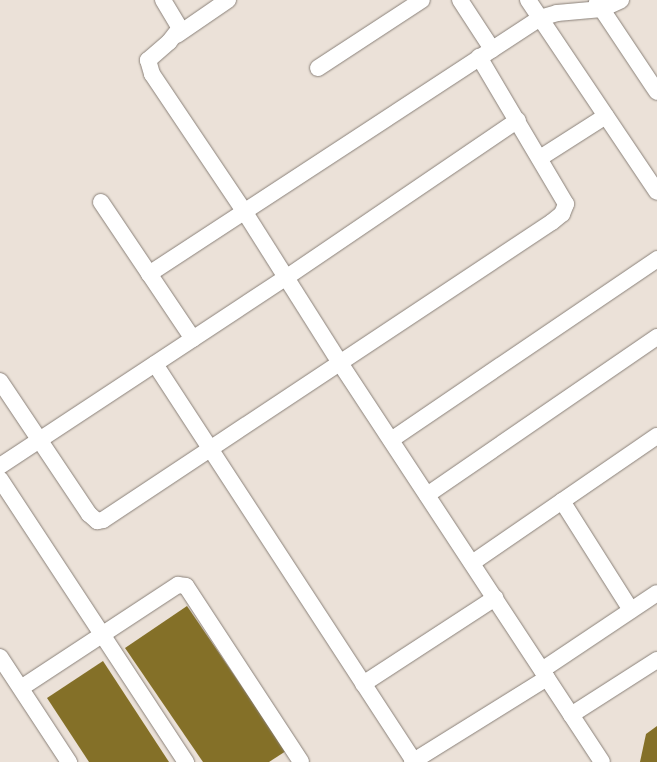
<!DOCTYPE html>
<html>
<head>
<meta charset="utf-8">
<style>
	body { margin:0 }
	#map { position:relative; width:657px; height:762px; overflow:hidden; background:#ebe1d8; font-family:Inter,sans-serif }
	div>[style] { position:absolute }
	.building>* { inset:0; background:#847028 }
	.roads { filter:drop-shadow(0 0 1px #8a8179) drop-shadow(0 0 1px #8a8179) }
	.street>* { height:16px; margin:-8px; padding:0 8px; transform-origin:8px; border-radius:8px; background:#fff }
	span { translate:-50% -50%; white-space:nowrap; text-align:center; line-height:1.15; -webkit-text-stroke:5px #fff; paint-order:stroke }
</style>
</head>
<body>
<div id="map">
	<div class="building">
		<div style="clip-path:polygon(187px 606px,286px 751px,269px 762px,203px 762px,125px 648px)"></div>
		<div style="clip-path:polygon(103px 661px,169px 762px,89px 762px,47px 698px)"></div>
		<div style="clip-path:polygon(657px 726px,657px 762px,640px 762px,646px 734px)"></div>
	</div>
	<div class="roads">
		<div class="street">
			<div style="left:163px;top:0;width:33px;rotate:59deg"></div>
			<div style="left:180px;top:28px;width:18px;rotate:128deg"></div>
			<div style="left:169px;top:42px;width:28px;rotate:139deg"></div>
			<div style="left:148px;top:60px;width:15px;rotate:74deg"></div>
			<div style="left:152px;top:74px;width:165px;rotate:56.1deg"></div>
			<div style="left:244px;top:211px;width:180px;rotate:57.7deg"></div>
			<div style="left:340px;top:363px;width:477px;rotate:56.7deg"></div>
			<div style="left:460px;top:0;width:59px;rotate:56.9deg"></div>
			<div style="left:528px;top:0;width:231px;rotate:56.1deg"></div>
			<div style="left:597px;top:2px;width:108px;rotate:56.3deg"></div>
			<div style="left:177px;top:35px;width:62px;rotate:-34.5deg"></div>
			<div style="left:318px;top:68px;width:124px;rotate:-33.2deg"></div>
			<div style="left:540px;top:158px;width:78px;rotate:-32.5deg"></div>
			<div style="left:101px;top:202px;width:165px;rotate:56.1deg"></div>
			<div style="left:149px;top:274px;width:467px;rotate:-33.2deg"></div>
			<div style="left:540px;top:18px;width:18px;rotate:-16deg"></div>
			<div style="left:557px;top:13px;width:45px;rotate:-5.1deg"></div>
			<div style="left:602px;top:9px;width:21px;rotate:-25deg"></div>
			<div style="left:155px;top:364px;width:475px;rotate:56.9deg"></div>
			<div style="left:0;top:381px;width:160px;rotate:56.2deg"></div>
			<div style="left:89px;top:514px;width:11px;rotate:41deg"></div>
			<div style="left:97px;top:521px;width:6px;rotate:-9deg"></div>
			<div style="left:103px;top:520px;width:539px;rotate:-33.57deg"></div>
			<div style="left:552px;top:222px;width:13px;rotate:-39deg"></div>
			<div style="left:562px;top:214px;width:11px;rotate:-68deg"></div>
			<div style="left:566px;top:204px;width:171px;rotate:-120.6deg"></div>
			<div style="left:391px;top:440px;width:322px;rotate:-34.2deg"></div>
			<div style="left:0;top:466px;width:344px;rotate:-33.4deg"></div>
			<div style="left:287px;top:277px;width:279px;rotate:-34.2deg"></div>
			<div style="left:0;top:479px;width:339px;rotate:56.7deg"></div>
			<div style="left:427px;top:495px;width:279px;rotate:-34.5deg"></div>
			<div style="left:562px;top:501px;width:129px;rotate:57.7deg"></div>
			<div style="left:472px;top:563px;width:224px;rotate:-34.5deg"></div>
			<div style="left:0;top:657px;width:126px;rotate:56.7deg"></div>
			<div style="left:542px;top:670px;width:138px;rotate:-33.8deg"></div>
			<div style="left:363px;top:684px;width:158px;rotate:-33.1deg"></div>
			<div style="left:21px;top:688px;width:188px;rotate:-33.3deg"></div>
			<div style="left:178px;top:585px;width:8px;rotate:7deg"></div>
			<div style="left:186px;top:586px;width:210px;rotate:56.8deg"></div>
			<div style="left:571px;top:715px;width:102px;rotate:-32.6deg"></div>
			<div style="left:412px;top:762px;width:159px;rotate:-31.9deg"></div>
		</div>
	</div>
</div>
</body>
</html>
